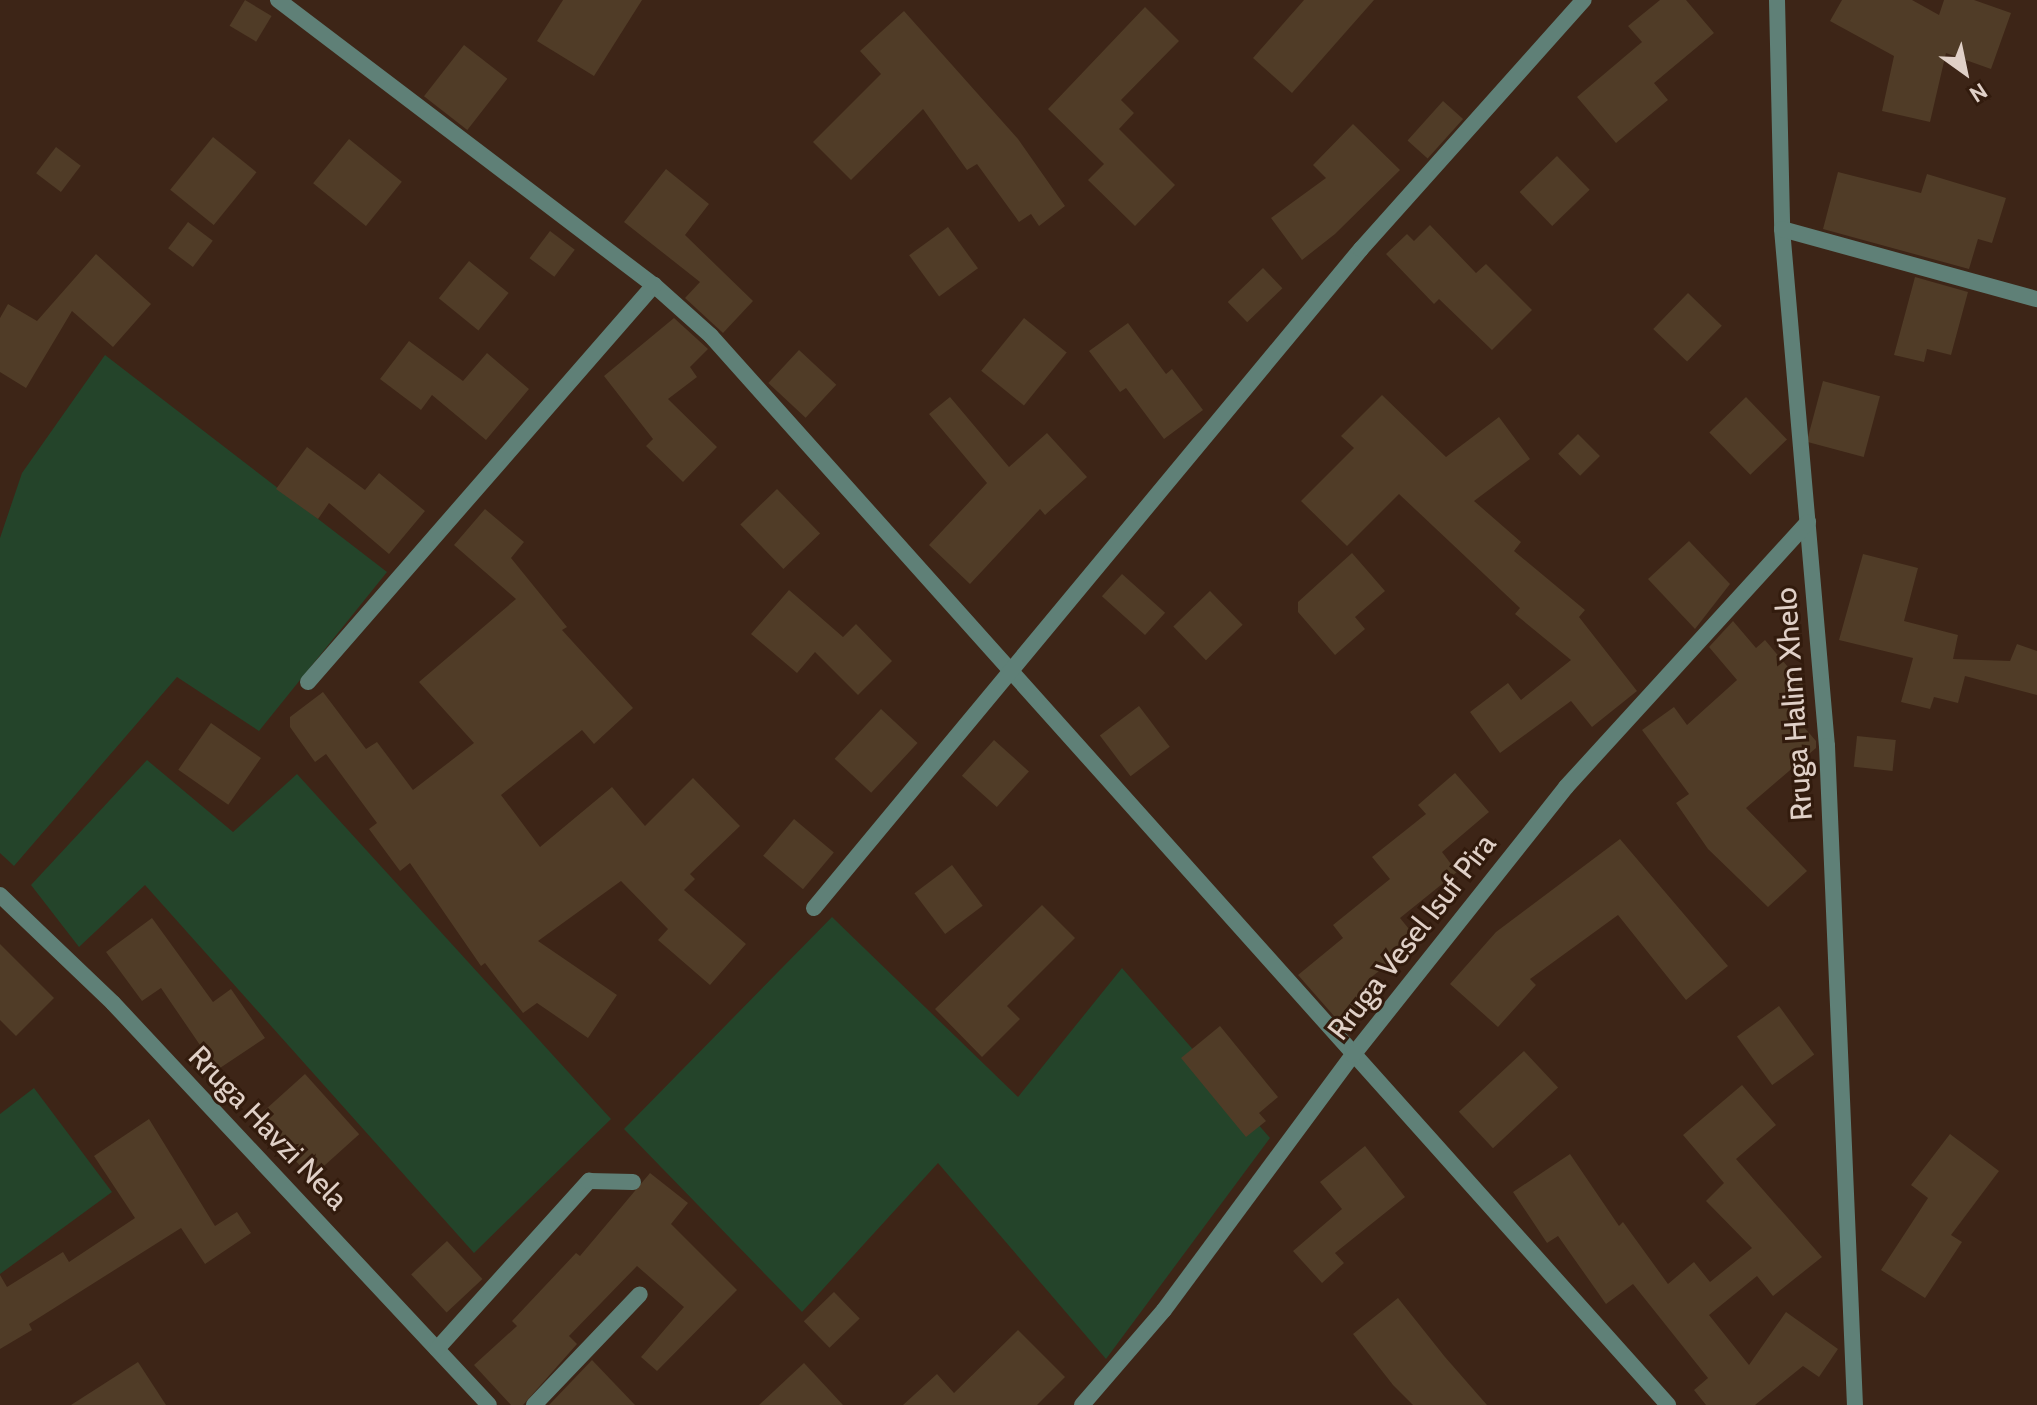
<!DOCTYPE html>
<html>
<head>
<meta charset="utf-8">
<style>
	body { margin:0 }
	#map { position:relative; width:2037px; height:1405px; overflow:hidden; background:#3d2517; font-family:Cabin,sans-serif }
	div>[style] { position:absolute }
	.green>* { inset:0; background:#24442a }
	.building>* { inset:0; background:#503c27; transform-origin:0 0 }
	.minor>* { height:16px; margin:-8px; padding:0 8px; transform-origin:8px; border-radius:8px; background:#5f8077 }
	span { translate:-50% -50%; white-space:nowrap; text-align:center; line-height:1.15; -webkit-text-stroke:6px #321b0d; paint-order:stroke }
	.street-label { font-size:30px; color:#e0d0c7 }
	.north { position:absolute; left:1925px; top:32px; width:80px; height:80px; -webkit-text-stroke:6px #321b0d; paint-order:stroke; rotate:147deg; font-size:22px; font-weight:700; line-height:32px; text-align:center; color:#e0d0c7 }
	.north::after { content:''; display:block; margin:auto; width:28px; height:36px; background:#e0d0c7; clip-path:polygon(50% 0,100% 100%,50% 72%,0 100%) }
</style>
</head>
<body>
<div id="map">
	<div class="green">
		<div style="clip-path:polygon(105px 355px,387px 572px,259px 731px,177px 677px,14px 866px,0 853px,0 538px,22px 473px)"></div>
		<div style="clip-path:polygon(147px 760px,233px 832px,297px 774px,611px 1119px,474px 1253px,145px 885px,79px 947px,31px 885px)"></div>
		<div style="clip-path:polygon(832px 917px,1018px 1097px,1122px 968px,1270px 1138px,1106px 1359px,938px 1163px,802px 1312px,624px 1129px)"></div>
		<div style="clip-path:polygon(34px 1088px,112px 1192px,0 1274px,0 1114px)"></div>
	</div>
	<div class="building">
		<div style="left:245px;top:0;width:31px;height:30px;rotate:31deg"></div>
		<div style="clip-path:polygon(563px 0,642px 0,594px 76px,537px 41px)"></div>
		<div style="clip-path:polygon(1304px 0,1374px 0,1292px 93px,1253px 58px)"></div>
		<div style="clip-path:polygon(1660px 0,1686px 0,1714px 33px,1654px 83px,1668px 100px,1616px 143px,1577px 97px,1642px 42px,1628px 26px)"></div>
		<div style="clip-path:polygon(1842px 0,1912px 0,1939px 15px,1944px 0,1974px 0,2011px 13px,1991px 69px,1946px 53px,1930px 122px,1882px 111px,1894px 56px,1830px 21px)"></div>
		<div style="clip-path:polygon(1145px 7px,1179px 41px,1121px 100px,1134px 113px,1119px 129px,1175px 185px,1135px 226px,1088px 180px,1104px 164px,1048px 109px)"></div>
		<div style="clip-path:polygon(904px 11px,1018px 139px,1065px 206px,1039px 226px,1031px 214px,1019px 222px,977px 164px,967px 170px,923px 109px,851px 180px,813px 142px,881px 74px,860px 51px)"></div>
		<div style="left:464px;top:45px;width:55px;height:65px;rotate:38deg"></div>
		<div style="left:1443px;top:101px;width:27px;height:53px;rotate:42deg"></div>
		<div style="clip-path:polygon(1353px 124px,1400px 170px,1335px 234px,1302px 260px,1271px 218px,1326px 178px,1313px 165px)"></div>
		<div style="left:213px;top:137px;width:56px;height:68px;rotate:39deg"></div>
		<div style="left:349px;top:139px;width:68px;height:57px;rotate:39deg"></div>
		<div style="left:56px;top:147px;width:31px;height:33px;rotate:37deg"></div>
		<div style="left:1557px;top:156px;width:47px;height:52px;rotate:46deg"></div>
		<div style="clip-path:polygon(666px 169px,709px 204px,685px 235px,753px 301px,723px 333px,685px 298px,700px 282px,624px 222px)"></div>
		<div style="clip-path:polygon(1838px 172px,1921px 193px,1927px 174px,2006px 198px,1992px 243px,1978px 239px,1969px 269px,1823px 229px)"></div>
		<div style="left:188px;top:222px;width:31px;height:33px;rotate:37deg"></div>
		<div style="clip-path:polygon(1430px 225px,1476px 273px,1486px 264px,1532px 310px,1492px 350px,1439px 299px,1434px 304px,1386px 254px,1407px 234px,1414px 241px)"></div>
		<div style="left:948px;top:227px;width:51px;height:48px;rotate:54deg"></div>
		<div style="left:550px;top:231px;width:31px;height:34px;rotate:37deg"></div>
		<div style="clip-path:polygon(96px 254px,151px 304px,113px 347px,72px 311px,26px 388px,0 372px,0 318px,8px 304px,37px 321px)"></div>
		<div style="left:469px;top:261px;width:51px;height:48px;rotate:39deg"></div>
		<div style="left:1263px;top:268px;width:28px;height:49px;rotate:46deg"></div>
		<div style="clip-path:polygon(1915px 277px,1968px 292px,1951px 355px,1927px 349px,1924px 362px,1894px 355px)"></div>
		<div style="left:1688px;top:293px;width:47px;height:50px;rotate:44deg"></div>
		<div style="clip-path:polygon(674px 318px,708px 349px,690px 367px,697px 377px,668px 399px,717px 447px,683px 482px,646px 446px,653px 439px,604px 376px)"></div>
		<div style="left:1024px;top:318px;width:55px;height:68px;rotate:39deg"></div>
		<div style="clip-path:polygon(1128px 323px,1166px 374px,1172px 369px,1203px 410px,1164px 439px,1126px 388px,1120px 392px,1089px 351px)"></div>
		<div style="clip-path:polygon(409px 341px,463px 381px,487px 353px,529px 389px,486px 440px,432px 395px,421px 410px,380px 379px)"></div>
		<div style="left:799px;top:350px;width:51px;height:45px;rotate:43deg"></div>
		<div style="left:1823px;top:381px;width:59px;height:63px;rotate:15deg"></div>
		<div style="clip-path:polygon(1382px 395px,1446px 457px,1499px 417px,1530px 459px,1474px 501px,1521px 542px,1514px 551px,1585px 610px,1579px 617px,1637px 691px,1592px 727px,1571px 701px,1500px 753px,1470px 712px,1508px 683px,1521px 700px,1571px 660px,1515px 614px,1520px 608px,1399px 494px,1347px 546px,1301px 501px,1354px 448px,1341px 436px)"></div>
		<div style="clip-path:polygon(950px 397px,1009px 467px,1047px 433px,1087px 477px,1045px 515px,1040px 509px,970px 584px,929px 545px,987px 483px,929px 414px)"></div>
		<div style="left:1746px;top:397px;width:59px;height:51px;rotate:46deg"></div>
		<div style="left:1578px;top:434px;width:31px;height:28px;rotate:45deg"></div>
		<div style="clip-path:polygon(307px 447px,365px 490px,379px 473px,425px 511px,389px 554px,329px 503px,318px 519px,276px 489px)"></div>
		<div style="left:777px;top:489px;width:62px;height:51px;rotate:46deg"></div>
		<div style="clip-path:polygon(485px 509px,524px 542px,511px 558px,567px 627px,562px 630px,633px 708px,594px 744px,582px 730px,501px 795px,540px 847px,612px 787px,645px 826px,693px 778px,740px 826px,690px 874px,695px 879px,684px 890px,746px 944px,710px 985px,658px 940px,668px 929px,621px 881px,538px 941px,617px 995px,588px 1038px,537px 1003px,523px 1013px,485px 963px,481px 966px,410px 863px,400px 871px,369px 829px,377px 823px,326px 754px,315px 762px,290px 727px,290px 717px,323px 692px,366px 749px,377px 742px,413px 790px,474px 743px,419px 682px,516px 599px,454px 545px)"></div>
		<div style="clip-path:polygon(1689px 541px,1730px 584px,1695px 629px,1648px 579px)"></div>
		<div style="clip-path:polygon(1352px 553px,1385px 591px,1355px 617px,1365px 629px,1335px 655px,1298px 612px,1298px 602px)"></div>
		<div style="clip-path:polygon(1863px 554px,1918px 568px,1904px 621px,1958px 635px,1953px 659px,2010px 661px,2017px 644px,2037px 651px,2037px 695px,1965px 676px,1958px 703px,1934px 697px,1930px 709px,1901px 702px,1913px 658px,1839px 640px)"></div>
		<div style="left:1122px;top:574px;width:58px;height:30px;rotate:42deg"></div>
		<div style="clip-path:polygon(789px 590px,843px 637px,856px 624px,892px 661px,858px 695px,815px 652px,797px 673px,751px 634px)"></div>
		<div style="left:1210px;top:591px;width:47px;height:51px;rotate:46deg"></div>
		<div style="clip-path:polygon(1733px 621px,1756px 648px,1765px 640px,1805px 687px,1785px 705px,1816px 741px,1816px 748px,1746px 808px,1807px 871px,1768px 907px,1708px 849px,1676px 803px,1689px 794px,1642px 730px,1674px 707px,1687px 725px,1737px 680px,1709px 647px)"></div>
		<div style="left:1139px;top:706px;width:51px;height:49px;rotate:53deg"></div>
		<div style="left:881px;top:709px;width:50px;height:68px;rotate:43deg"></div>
		<div style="left:211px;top:723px;width:61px;height:57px;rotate:35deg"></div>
		<div style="left:1857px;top:736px;width:39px;height:31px;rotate:6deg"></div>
		<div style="left:994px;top:740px;width:47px;height:48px;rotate:42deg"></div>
		<div style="clip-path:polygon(1455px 773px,1489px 812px,1442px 852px,1457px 872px,1400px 918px,1418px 940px,1369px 979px,1379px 993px,1341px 1024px,1298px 975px,1343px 938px,1333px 925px,1390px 879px,1372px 857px,1426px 814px,1418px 805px)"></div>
		<div style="left:794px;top:819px;width:52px;height:48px;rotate:40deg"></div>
		<div style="clip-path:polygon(1620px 839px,1728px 966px,1686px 1000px,1618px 915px,1530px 979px,1536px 985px,1498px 1027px,1450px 984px,1496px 932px)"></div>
		<div style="left:952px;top:865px;width:51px;height:47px;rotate:53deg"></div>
		<div style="clip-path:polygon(1042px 905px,1075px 938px,1007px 1006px,1020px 1019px,982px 1057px,935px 1009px)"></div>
		<div style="clip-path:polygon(152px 918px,213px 1002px,231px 989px,265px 1038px,217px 1070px,161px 988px,142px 1001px,106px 952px)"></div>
		<div style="clip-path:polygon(0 944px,54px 998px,16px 1036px,0 1020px)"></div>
		<div style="left:1779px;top:1006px;width:60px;height:52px;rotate:54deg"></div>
		<div style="clip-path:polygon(1220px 1026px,1278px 1097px,1259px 1113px,1266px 1121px,1246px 1137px,1181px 1058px)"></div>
		<div style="left:1524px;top:1051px;width:50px;height:89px;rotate:47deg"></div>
		<div style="left:305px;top:1074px;width:81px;height:65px;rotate:48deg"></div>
		<div style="clip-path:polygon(1742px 1085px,1776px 1125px,1736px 1159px,1822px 1257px,1773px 1296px,1757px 1276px,1709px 1315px,1749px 1365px,1786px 1312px,1838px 1349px,1819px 1377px,1803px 1366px,1755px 1405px,1706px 1405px,1694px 1390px,1708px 1378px,1633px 1284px,1606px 1304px,1558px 1236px,1547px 1243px,1513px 1192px,1570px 1154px,1619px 1226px,1623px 1222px,1668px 1284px,1694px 1262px,1710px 1282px,1752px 1248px,1706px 1201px,1724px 1183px,1683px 1135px)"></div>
		<div style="clip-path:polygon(149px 1119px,215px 1226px,237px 1212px,251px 1233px,205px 1264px,181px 1228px,29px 1324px,32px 1330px,0 1349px,0 1275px,7px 1287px,63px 1252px,69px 1262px,135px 1218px,94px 1156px)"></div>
		<div style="clip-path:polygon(1950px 1134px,1999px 1171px,1951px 1235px,1962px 1242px,1925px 1298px,1881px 1270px,1928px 1198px,1911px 1185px)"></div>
		<div style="clip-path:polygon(1365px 1146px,1405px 1197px,1335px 1253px,1344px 1263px,1322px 1283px,1293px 1251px,1342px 1209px,1320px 1182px)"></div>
		<div style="clip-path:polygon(650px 1173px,688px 1203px,671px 1224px,737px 1290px,657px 1371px,641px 1357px,684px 1307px,637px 1266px,569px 1336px,577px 1344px,523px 1405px,511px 1405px,474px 1365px,517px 1326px,512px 1321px,576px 1253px,580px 1256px)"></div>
		<div style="left:447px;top:1241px;width:52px;height:49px;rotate:47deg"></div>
		<div style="left:834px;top:1292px;width:37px;height:42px;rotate:46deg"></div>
		<div style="clip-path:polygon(1398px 1298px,1445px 1357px,1487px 1405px,1413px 1405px,1393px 1385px,1353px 1334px)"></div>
		<div style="clip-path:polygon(1018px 1330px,1065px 1377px,1037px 1405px,903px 1405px,937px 1374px,954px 1393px)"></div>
		<div style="clip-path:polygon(592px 1360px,635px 1405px,549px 1405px)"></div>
		<div style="clip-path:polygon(138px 1362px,166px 1405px,71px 1405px)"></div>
		<div style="clip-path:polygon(804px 1363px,843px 1405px,759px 1405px)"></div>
	</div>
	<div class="minor">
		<div style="left:278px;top:0;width:472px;rotate:37.2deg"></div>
		<div style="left:654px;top:285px;width:76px;rotate:41.8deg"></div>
		<div style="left:711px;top:336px;width:1435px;rotate:48.16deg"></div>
		<div style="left:1777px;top:0;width:229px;rotate:88.7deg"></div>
		<div style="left:1782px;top:229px;width:519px;rotate:85.03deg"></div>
		<div style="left:1827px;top:746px;width:660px;rotate:87.57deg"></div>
		<div style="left:1782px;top:229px;width:264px;rotate:15.4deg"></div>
		<div style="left:308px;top:682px;width:527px;rotate:-48.93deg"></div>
		<div style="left:0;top:895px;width:156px;rotate:43.7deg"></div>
		<div style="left:113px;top:1003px;width:550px;rotate:46.91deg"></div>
		<div style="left:814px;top:908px;width:856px;rotate:-50.31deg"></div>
		<div style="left:1361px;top:249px;width:334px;rotate:-48.2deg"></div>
		<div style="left:437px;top:1349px;width:227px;rotate:-47.9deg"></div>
		<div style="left:589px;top:1181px;width:44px;rotate:1.3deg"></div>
		<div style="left:534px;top:1405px;width:153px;rotate:-46.3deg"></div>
		<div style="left:1082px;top:1405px;width:125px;rotate:-49.2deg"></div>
		<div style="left:1164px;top:1310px;width:317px;rotate:-53.5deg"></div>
		<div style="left:1353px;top:1055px;width:342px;rotate:-51.5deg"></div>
		<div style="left:1566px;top:787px;width:359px;rotate:-47.6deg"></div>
	</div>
	<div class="street-label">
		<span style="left:1794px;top:704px;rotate:-94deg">Rruga Halim Xhelo</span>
		<span style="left:1412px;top:937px;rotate:-52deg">Rruga Vesel Isuf Pira</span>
		<span style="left:268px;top:1128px;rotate:46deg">Rruga Havzi Nela</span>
	</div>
	<div class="north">N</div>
</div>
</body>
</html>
